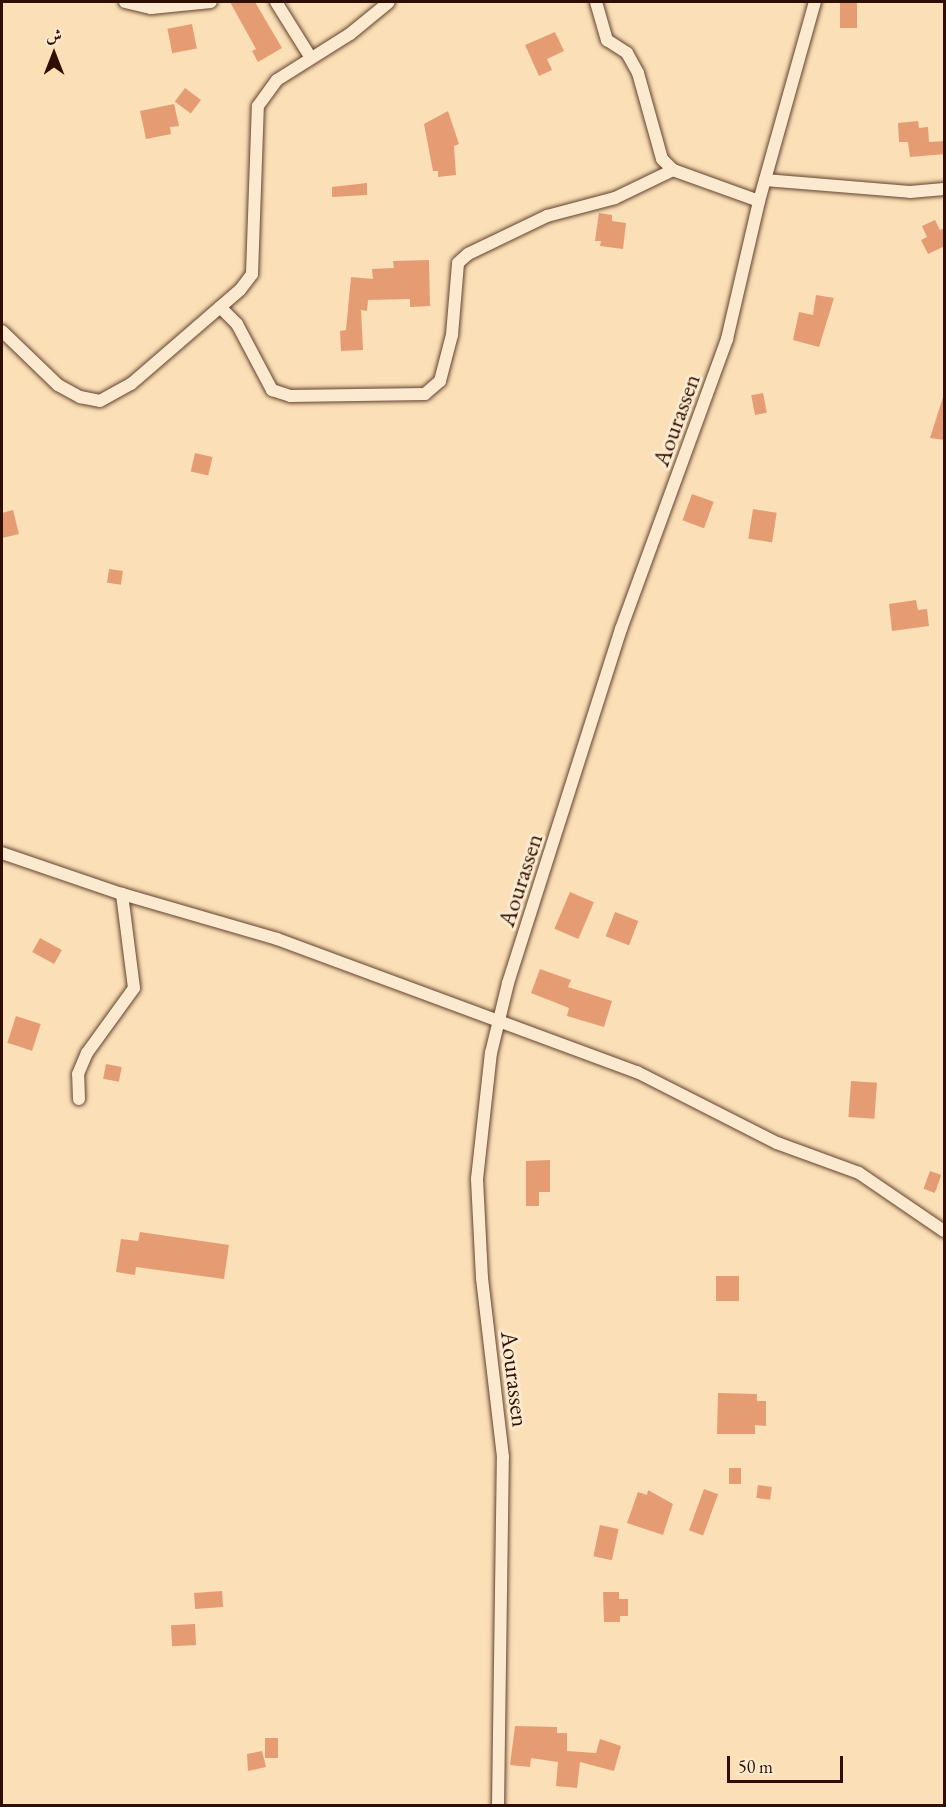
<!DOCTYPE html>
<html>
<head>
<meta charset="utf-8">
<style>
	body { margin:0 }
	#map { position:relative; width:946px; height:1807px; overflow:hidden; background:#fbdfb6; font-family:"EB Garamond",Amiri,serif }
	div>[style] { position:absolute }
	.building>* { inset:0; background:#e59c73; transform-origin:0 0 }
	.roads { filter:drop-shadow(0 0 2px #62432e) drop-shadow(0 0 2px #62432e) }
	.street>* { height:12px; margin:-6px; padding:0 6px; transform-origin:6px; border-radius:6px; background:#fcead0 }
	span { translate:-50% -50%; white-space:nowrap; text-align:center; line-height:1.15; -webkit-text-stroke:6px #fcead0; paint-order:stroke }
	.street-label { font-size:24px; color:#2f0f01 }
	.frame { position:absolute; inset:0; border:3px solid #2f0f01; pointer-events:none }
	.north { position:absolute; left:24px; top:24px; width:60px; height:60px; -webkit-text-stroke:4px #fcead0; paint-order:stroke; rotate:0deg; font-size:16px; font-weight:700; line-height:24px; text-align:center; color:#2f0f01 }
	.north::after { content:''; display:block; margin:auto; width:21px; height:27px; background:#2f0f01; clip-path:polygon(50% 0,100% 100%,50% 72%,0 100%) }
	.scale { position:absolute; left:727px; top:1756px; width:116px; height:27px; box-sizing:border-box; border:3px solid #2f0f01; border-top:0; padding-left:8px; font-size:18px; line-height:21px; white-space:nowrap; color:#2f0f01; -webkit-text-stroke:4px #fcead0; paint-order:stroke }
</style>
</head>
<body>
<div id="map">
	<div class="building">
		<div style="clip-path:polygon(230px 2px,255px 2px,282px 48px,258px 62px,252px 51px,256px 49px)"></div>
		<div style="left:840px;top:2px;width:17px;height:26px"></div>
		<div style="left:192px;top:24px;width:25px;height:25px;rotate:79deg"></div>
		<div style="clip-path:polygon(555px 32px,564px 51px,547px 59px,552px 70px,539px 76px,525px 45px)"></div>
		<div style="left:185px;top:88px;width:20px;height:17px;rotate:37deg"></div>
		<div style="clip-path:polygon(174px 104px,179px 126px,170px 127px,171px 134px,146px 139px,140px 111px)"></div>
		<div style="clip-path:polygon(448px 111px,459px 144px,454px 146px,456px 175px,438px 177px,438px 171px,433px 171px,424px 124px)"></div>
		<div style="clip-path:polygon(918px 121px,919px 128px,928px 127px,929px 142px,945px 141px,945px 154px,910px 157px,908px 142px,899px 142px,898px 123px)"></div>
		<div style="clip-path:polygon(367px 183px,367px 195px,332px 197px,332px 187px)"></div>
		<div style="clip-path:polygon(599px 213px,612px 215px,612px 221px,626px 223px,623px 249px,600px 246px,601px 241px,595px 241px)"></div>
		<div style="clip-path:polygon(935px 220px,940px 230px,945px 228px,945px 246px,928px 254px,921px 240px,927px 237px,922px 226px)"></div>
		<div style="clip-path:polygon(429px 260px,430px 306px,410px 307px,410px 299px,368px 300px,367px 311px,361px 310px,363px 350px,341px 351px,340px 331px,346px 330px,351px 277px,373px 279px,372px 269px,394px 268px,393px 261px)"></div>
		<div style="clip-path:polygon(816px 295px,834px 298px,819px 347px,793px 340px,799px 312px,813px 315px)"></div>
		<div style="left:763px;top:393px;width:20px;height:12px;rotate:79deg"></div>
		<div style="clip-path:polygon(944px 394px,945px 394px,945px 440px,930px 438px)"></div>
		<div style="left:195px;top:453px;width:18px;height:19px;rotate:13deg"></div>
		<div style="left:692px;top:494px;width:23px;height:28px;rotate:20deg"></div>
		<div style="left:753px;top:509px;width:24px;height:30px;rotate:9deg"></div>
		<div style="clip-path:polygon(13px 510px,19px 534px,2px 538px,2px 513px)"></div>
		<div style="left:109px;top:569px;width:14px;height:14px;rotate:8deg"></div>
		<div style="clip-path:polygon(916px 600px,918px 610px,927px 609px,929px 626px,892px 631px,889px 604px)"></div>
		<div style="left:570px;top:892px;width:26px;height:40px;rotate:23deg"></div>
		<div style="left:615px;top:912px;width:25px;height:26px;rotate:21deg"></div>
		<div style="left:40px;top:938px;width:25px;height:16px;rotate:29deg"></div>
		<div style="clip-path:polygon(540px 969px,571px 980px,568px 987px,612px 1001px,604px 1027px,567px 1016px,569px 1008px,531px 993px)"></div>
		<div style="left:16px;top:1016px;width:26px;height:28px;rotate:18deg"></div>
		<div style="left:106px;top:1064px;width:16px;height:15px;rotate:11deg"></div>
		<div style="left:851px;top:1081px;width:26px;height:36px;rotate:4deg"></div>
		<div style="clip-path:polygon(550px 1160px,550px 1192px,539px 1192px,539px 1206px,526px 1206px,526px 1161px)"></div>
		<div style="left:930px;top:1171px;width:12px;height:19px;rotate:20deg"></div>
		<div style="clip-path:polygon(140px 1232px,229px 1245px,224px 1279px,136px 1267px,135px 1275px,116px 1272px,121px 1239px,138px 1241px)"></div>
		<div style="left:739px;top:1276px;width:25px;height:23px;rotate:90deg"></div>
		<div style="clip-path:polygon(718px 1393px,757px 1394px,757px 1401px,766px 1401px,766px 1426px,755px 1425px,755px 1434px,717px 1434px)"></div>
		<div style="left:729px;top:1468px;width:12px;height:16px"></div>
		<div style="left:758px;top:1485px;width:14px;height:13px;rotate:8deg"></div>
		<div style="left:704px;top:1489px;width:15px;height:44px;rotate:20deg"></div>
		<div style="clip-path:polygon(648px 1490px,673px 1504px,663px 1535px,627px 1523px,638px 1492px,647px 1495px)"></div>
		<div style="left:600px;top:1525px;width:19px;height:32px;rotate:12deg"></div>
		<div style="left:222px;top:1591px;width:16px;height:28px;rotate:86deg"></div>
		<div style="clip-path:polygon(603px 1592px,619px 1592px,619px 1599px,628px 1599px,628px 1616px,620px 1616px,620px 1622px,604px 1622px)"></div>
		<div style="left:195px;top:1624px;width:21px;height:24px;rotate:87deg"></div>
		<div style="clip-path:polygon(515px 1726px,557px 1727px,557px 1733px,567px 1733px,567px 1751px,596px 1753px,600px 1739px,621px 1746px,614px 1771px,580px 1762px,577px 1788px,556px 1786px,558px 1762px,531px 1758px,530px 1767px,510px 1765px)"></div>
		<div style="left:278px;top:1738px;width:20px;height:13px;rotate:90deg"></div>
		<div style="clip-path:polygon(262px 1751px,266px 1767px,248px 1771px,247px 1754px)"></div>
	</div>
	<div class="roads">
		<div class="street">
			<div style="left:125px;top:2px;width:27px;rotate:13deg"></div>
			<div style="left:151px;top:8px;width:60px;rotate:-5.7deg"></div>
			<div style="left:276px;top:2px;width:66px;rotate:58deg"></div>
			<div style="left:596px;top:2px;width:40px;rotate:74deg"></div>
			<div style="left:607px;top:40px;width:24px;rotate:33deg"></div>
			<div style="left:627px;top:53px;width:23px;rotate:61deg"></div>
			<div style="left:638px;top:73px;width:89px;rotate:74.4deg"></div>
			<div style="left:662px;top:159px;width:16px;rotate:45deg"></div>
			<div style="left:673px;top:170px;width:91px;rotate:19.8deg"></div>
			<div style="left:765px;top:180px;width:145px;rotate:4.7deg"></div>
			<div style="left:910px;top:192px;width:34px;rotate:-5deg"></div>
			<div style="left:220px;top:307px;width:24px;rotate:45deg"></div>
			<div style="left:237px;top:324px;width:75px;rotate:62.1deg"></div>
			<div style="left:272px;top:390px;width:19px;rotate:18deg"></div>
			<div style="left:290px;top:396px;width:135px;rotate:-0.8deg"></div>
			<div style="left:425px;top:394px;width:20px;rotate:-41deg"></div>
			<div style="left:440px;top:381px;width:48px;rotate:-75.4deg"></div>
			<div style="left:452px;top:335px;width:72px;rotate:-85.2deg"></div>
			<div style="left:458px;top:263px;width:13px;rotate:-42deg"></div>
			<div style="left:468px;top:254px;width:88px;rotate:-25.7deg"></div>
			<div style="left:547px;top:216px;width:70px;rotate:-14.8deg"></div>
			<div style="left:615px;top:198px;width:64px;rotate:-25.8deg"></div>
			<div style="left:2px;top:331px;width:78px;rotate:44deg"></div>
			<div style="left:58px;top:385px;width:25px;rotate:29deg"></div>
			<div style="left:80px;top:397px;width:20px;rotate:11deg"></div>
			<div style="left:100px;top:401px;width:35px;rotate:-29deg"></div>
			<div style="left:131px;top:384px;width:144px;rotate:-40.8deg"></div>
			<div style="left:240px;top:290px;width:20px;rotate:-53deg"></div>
			<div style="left:252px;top:274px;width:168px;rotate:-88deg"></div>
			<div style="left:258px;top:106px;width:32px;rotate:-54deg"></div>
			<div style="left:277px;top:80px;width:86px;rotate:-32.2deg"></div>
			<div style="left:350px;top:34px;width:50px;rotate:-39.4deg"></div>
			<div style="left:2px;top:853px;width:127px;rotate:18.9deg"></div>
			<div style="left:122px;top:894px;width:161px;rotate:16.2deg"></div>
			<div style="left:277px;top:939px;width:384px;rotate:20.3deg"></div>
			<div style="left:637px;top:1072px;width:157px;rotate:26.9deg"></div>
			<div style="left:777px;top:1143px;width:87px;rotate:20.1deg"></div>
			<div style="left:859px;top:1173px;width:103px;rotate:34.3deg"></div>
			<div style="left:79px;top:1099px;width:25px;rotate:-92deg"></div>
			<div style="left:78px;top:1074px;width:23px;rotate:-67deg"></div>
			<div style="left:87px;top:1053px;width:80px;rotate:-54.1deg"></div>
			<div style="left:134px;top:988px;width:95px;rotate:-97.3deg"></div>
			<div style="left:498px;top:1806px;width:349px;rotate:-89.2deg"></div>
			<div style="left:503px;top:1457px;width:180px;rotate:-96.7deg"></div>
			<div style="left:482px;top:1278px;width:99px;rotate:-92.9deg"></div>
			<div style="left:477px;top:1179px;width:127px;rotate:-83.7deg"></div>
			<div style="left:491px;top:1053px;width:72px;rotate:-76.3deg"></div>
			<div style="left:508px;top:983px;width:372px;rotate:-72.3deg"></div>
			<div style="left:621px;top:629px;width:309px;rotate:-69.9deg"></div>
			<div style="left:727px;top:339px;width:142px;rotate:-76.9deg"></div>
			<div style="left:759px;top:201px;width:207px;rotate:-74.3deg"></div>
		</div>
	</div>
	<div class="street-label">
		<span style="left:676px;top:420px;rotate:-70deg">Aourassen</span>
		<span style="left:520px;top:880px;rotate:-72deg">Aourassen</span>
		<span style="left:515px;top:1379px;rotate:83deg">Aourassen</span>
	</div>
	<div class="frame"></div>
	<div class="north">ش</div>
	<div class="scale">50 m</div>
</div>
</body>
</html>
